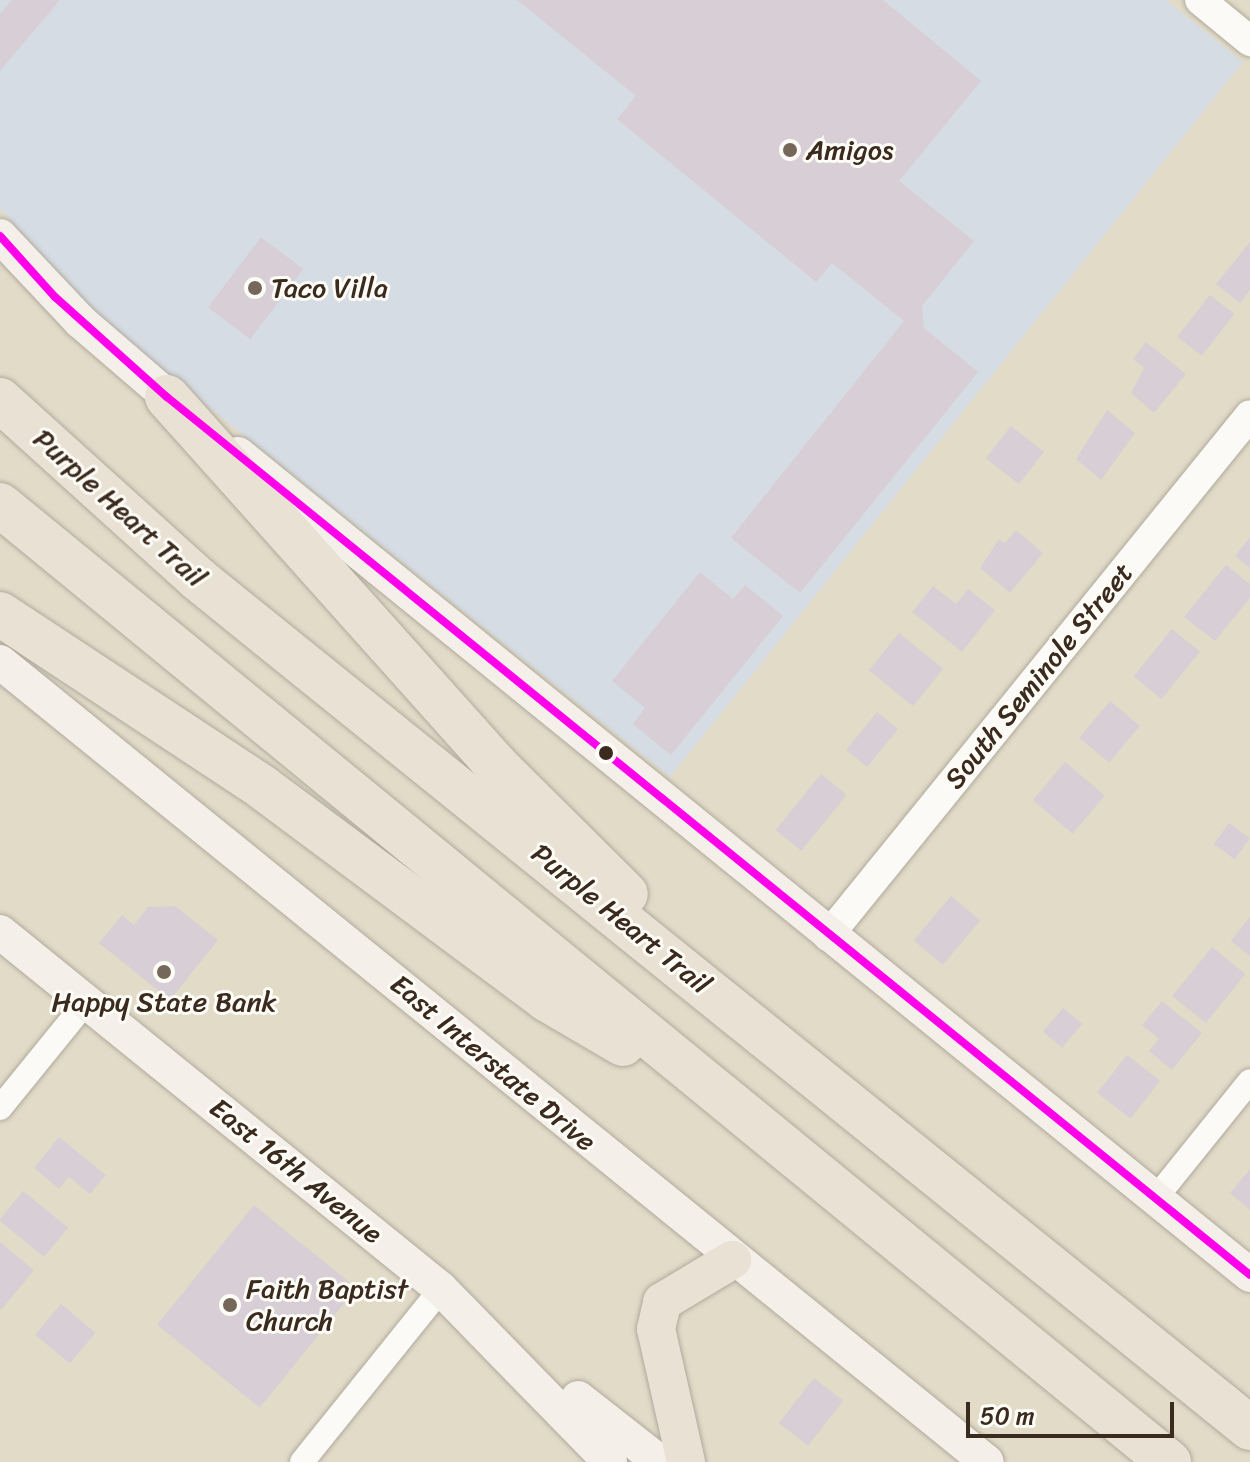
<!DOCTYPE html>
<html>
<head>
<meta charset="utf-8">
<style>
	body { margin:0 }
	#map { position:relative; width:1250px; height:1462px; overflow:hidden; background:#e2dbc8; font-family:Sriracha,sans-serif }
	div>[style] { position:absolute }
	.built>* { inset:0; background:#d5dce3 }
	.building>* { inset:0; background:#d7cfd5; transform-origin:0 0 }
	.roads { filter:drop-shadow(0 0 2px #b0aa9d) drop-shadow(0 0 2px #b0aa9d) }
	.minor>* { height:24px; margin:-12px; padding:0 12px; transform-origin:12px; border-radius:12px; background:#fbfaf7 }
	.tertiary>* { height:30px; margin:-15px; padding:0 15px; transform-origin:15px; border-radius:15px; background:#fbfaf7 }
	.secondary>* { height:34px; margin:-17px; padding:0 17px; transform-origin:17px; border-radius:17px; background:#f4f0e9 }
	.primary>* { height:38px; margin:-19px; padding:0 19px; transform-origin:19px; border-radius:19px; background:#eae1d5 }
	.motorway>* { height:44px; margin:-22px; padding:0 22px; transform-origin:22px; border-radius:22px; background:#eae1d5 }
	.bus-1>* { height:8px; margin:-4px; padding:0 4px; transform-origin:4px; border-radius:4px; background:#ff00ea }
	.dots>* { width:22px; height:22px; translate:-50% -50%; box-sizing:border-box; border:4px solid #fdfcf7; border-radius:50% }
	span { translate:-50% -50%; white-space:nowrap; text-align:center; line-height:1.15; -webkit-text-stroke:6px #fdfcf7; paint-order:stroke }
	.poi-label { font-size:28px; color:#3b2a1e }
	.left { translate:0 -50%; text-align:left }
	.street-label { font-size:28px; color:#3b2a1e }
	.scale { position:absolute; left:966px; top:1402px; width:208px; height:36px; box-sizing:border-box; border:4px solid #3b2a1e; border-top:0; padding-left:10px; font-size:24px; line-height:28px; white-space:nowrap; color:#3b2a1e; -webkit-text-stroke:6px #fdfcf7; paint-order:stroke }
</style>
</head>
<body>
<div id="map">
	<div class="built">
		<div style="clip-path:polygon(0 0,1166px 0,1243px 62px,670px 777px,102px 322px,0 209px)"></div>
	</div>
	<div class="building">
		<div style="clip-path:polygon(12px 0,60px 0,0 71px,0 14px)"></div>
		<div style="clip-path:polygon(517px 0,883px 0,981px 81px,899px 181px,974px 241px,922px 306px,924px 328px,978px 372px,800px 593px,731px 538px,904px 321px,832px 263px,816px 282px,617px 119px,636px 96px)"></div>
		<div style="left:261px;top:237px;width:53px;height:88px;rotate:37deg"></div>
		<div style="clip-path:polygon(1250px 242px,1250px 290px,1240px 303px,1216px 284px)"></div>
		<div style="left:1210px;top:295px;width:31px;height:53px;rotate:38deg"></div>
		<div style="clip-path:polygon(1146px 342px,1186px 374px,1154px 413px,1131px 393px,1144px 368px,1133px 359px)"></div>
		<div style="clip-path:polygon(1107px 410px,1135px 433px,1101px 480px,1076px 459px)"></div>
		<div style="left:1011px;top:426px;width:42px;height:41px;rotate:38deg"></div>
		<div style="clip-path:polygon(1016px 530px,1043px 553px,1010px 593px,980px 568px,999px 539px,1005px 543px)"></div>
		<div style="clip-path:polygon(1250px 537px,1250px 568px,1235px 556px)"></div>
		<div style="clip-path:polygon(1226px 565px,1250px 584px,1250px 598px,1215px 641px,1184px 617px)"></div>
		<div style="clip-path:polygon(700px 572px,733px 599px,745px 585px,783px 616px,671px 755px,633px 724px,645px 708px,612px 681px)"></div>
		<div style="clip-path:polygon(933px 586px,956px 604px,968px 589px,995px 610px,962px 652px,912px 612px)"></div>
		<div style="left:1172px;top:629px;width:36px;height:61px;rotate:39deg"></div>
		<div style="left:899px;top:633px;width:57px;height:48px;rotate:39deg"></div>
		<div style="left:1110px;top:701px;width:39px;height:48px;rotate:40deg"></div>
		<div style="left:877px;top:712px;width:27px;height:49px;rotate:39deg"></div>
		<div style="left:1065px;top:762px;width:52px;height:50px;rotate:40deg"></div>
		<div style="left:821px;top:774px;width:33px;height:72px;rotate:39deg"></div>
		<div style="left:1229px;top:823px;width:26px;height:26px;rotate:36deg"></div>
		<div style="left:951px;top:896px;width:38px;height:58px;rotate:40deg"></div>
		<div style="clip-path:polygon(175px 906px,218px 940px,170px 1000px,99px 943px,122px 915px,134px 925px,148px 907px)"></div>
		<div style="clip-path:polygon(1250px 917px,1250px 956px,1231px 941px)"></div>
		<div style="left:1212px;top:947px;width:43px;height:63px;rotate:39deg"></div>
		<div style="clip-path:polygon(1162px 1001px,1202px 1033px,1172px 1070px,1149px 1051px,1159px 1039px,1142px 1025px)"></div>
		<div style="left:1063px;top:1008px;width:25px;height:31px;rotate:40deg"></div>
		<div style="left:1127px;top:1055px;width:42px;height:48px;rotate:38deg"></div>
		<div style="clip-path:polygon(59px 1137px,106px 1175px,90px 1194px,69px 1177px,59px 1189px,34px 1168px)"></div>
		<div style="clip-path:polygon(1250px 1169px,1250px 1210px,1230px 1193px)"></div>
		<div style="left:23px;top:1191px;width:58px;height:38px;rotate:39deg"></div>
		<div style="left:254px;top:1205px;width:132px;height:154px;rotate:39deg"></div>
		<div style="clip-path:polygon(0 1242px,34px 1270px,2px 1309px,0 1308px)"></div>
		<div style="left:61px;top:1304px;width:45px;height:40px;rotate:40deg"></div>
		<div style="left:814px;top:1378px;width:37px;height:57px;rotate:38deg"></div>
	</div>
	<div class="roads">
		<div class="minor">
			<div style="left:0;top:1108px;width:136px;rotate:-50.9deg"></div>
			<div style="left:1155px;top:1199px;width:151px;rotate:-51.2deg"></div>
			<div style="left:302px;top:1462px;width:222px;rotate:-51.2deg"></div>
		</div>
		<div class="tertiary">
			<div style="left:1200px;top:0;width:65px;rotate:39.4deg"></div>
			<div style="left:828px;top:936px;width:670px;rotate:-50.99deg"></div>
		</div>
		<div class="secondary">
			<div style="left:0;top:236px;width:117px;rotate:46.7deg"></div>
			<div style="left:80px;top:321px;width:141px;rotate:40.7deg"></div>
			<div style="left:238px;top:454px;width:1303px;rotate:39.05deg"></div>
			<div style="left:0;top:662px;width:1270px;rotate:39.03deg"></div>
			<div style="left:0;top:932px;width:567px;rotate:38.99deg"></div>
			<div style="left:441px;top:1289px;width:242px;rotate:45.7deg"></div>
			<div style="left:578px;top:1398px;width:104px;rotate:38deg"></div>
		</div>
		<div class="primary">
			<div style="left:686px;top:1462px;width:136px;rotate:-102.7deg"></div>
			<div style="left:656px;top:1329px;width:28px;rotate:-77deg"></div>
			<div style="left:662px;top:1302px;width:82px;rotate:-31deg"></div>
		</div>
		<div class="motorway">
			<div style="left:167px;top:397px;width:496px;rotate:48.2deg"></div>
			<div style="left:498px;top:767px;width:180px;rotate:44.8deg"></div>
			<div style="left:0;top:400px;width:267px;rotate:42.1deg"></div>
			<div style="left:198px;top:579px;width:1352px;rotate:38.9deg"></div>
			<div style="left:0;top:505px;width:1511px;rotate:39.31deg"></div>
			<div style="left:0;top:614px;width:314px;rotate:33.4deg"></div>
			<div style="left:262px;top:787px;width:354px;rotate:36.7deg"></div>
			<div style="left:546px;top:999px;width:89px;rotate:30.3deg"></div>
		</div>
	</div>
	<div class="bus-1">
		<div style="left:0;top:236px;width:82px;rotate:48deg"></div>
		<div style="left:55px;top:297px;width:150px;rotate:41.8deg"></div>
		<div style="left:167px;top:397px;width:1394px;rotate:39.03deg"></div>
	</div>
	<div class="dots">
		<div style="left:790px;top:150px;background:#75685a"></div>
		<div style="left:255px;top:288px;background:#75685a"></div>
		<div style="left:606px;top:753px;background:#3b2a1e"></div>
		<div style="left:164px;top:972px;background:#75685a"></div>
		<div style="left:230px;top:1305px;background:#75685a"></div>
	</div>
	<div class="poi-label">
		<span class="left" style="left:806px;top:150px">Amigos</span>
		<span class="left" style="left:271px;top:288px">Taco Villa</span>
		<span style="left:164px;top:1002px">Happy State Bank</span>
		<span class="left" style="left:246px;top:1305px">Faith Baptist<br>Church</span>
	</div>
	<div class="street-label">
		<span style="left:120px;top:508px;rotate:42deg">Purple Heart Trail</span>
		<span style="left:1039px;top:676px;rotate:-51deg">South Seminole Street</span>
		<span style="left:621px;top:919px;rotate:39deg">Purple Heart Trail</span>
		<span style="left:493px;top:1063px;rotate:40deg">East Interstate Drive</span>
		<span style="left:296px;top:1171px;rotate:39deg">East 16th Avenue</span>
	</div>
	<div class="scale">50 m</div>
</div>
</body>
</html>
